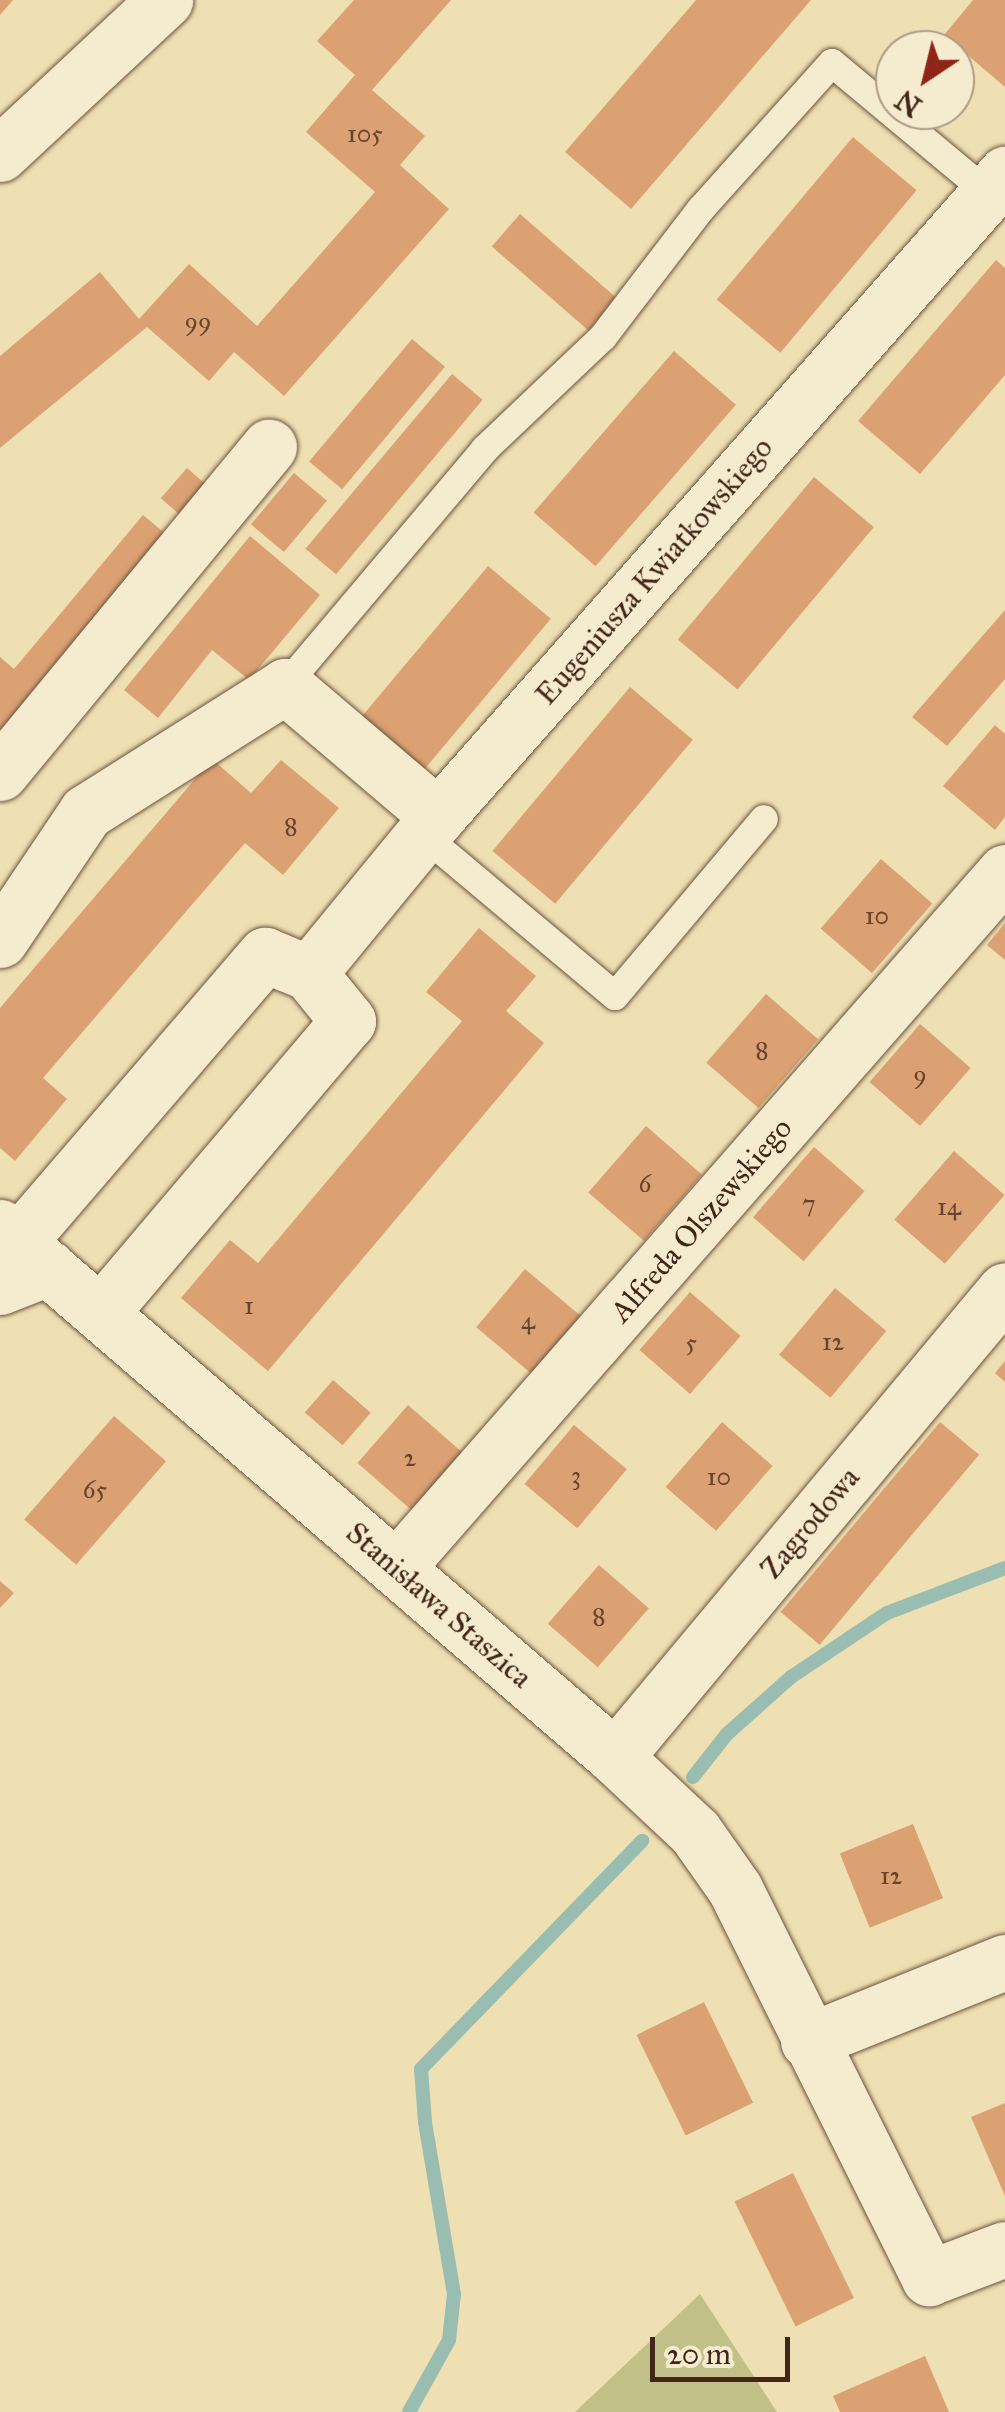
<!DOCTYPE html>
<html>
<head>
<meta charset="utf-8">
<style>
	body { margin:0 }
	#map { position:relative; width:1005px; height:2412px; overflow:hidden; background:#efe0b3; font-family:"IM FELL Great Primer",serif }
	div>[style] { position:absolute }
	.green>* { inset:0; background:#c0c088 }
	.stream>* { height:14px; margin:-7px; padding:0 7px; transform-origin:7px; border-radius:7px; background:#9abdb1 }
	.building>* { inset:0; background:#dba173; transform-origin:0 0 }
	.roads { filter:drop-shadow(0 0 2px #6d533f) drop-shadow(0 0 2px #6d533f) }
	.lane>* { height:28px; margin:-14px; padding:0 14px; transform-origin:14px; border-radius:14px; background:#f5ebce }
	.street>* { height:55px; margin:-27.5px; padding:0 27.5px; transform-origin:27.5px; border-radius:27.5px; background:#f5ebce }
	.secondary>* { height:55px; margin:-27.5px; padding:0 27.5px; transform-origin:27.5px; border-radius:27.5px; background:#f5ebce }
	span { translate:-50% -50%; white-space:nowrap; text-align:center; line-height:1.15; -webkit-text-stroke:9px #f5ebce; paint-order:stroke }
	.number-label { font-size:25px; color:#68432f }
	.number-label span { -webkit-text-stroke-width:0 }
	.street-label { font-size:30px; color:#422418 }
	.north { position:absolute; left:875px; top:30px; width:100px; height:100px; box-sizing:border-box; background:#f5ebce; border:2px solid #ad9b85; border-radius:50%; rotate:215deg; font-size:28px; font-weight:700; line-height:40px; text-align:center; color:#422418 }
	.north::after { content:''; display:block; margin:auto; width:35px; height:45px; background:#8f2418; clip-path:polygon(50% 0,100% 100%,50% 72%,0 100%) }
	.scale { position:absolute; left:650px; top:2337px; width:140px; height:45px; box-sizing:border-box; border:5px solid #422418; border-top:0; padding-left:12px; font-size:30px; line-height:35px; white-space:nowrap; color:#422418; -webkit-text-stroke:8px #f5ebce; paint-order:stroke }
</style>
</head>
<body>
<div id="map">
	<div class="green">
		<div style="clip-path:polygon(700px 2294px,777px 2412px,575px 2412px)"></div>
	</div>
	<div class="stream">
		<div style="left:693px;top:1777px;width:55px;rotate:-51.7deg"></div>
		<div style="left:727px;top:1734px;width:86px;rotate:-41.7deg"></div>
		<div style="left:791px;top:1677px;width:115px;rotate:-33.7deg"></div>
		<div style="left:887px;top:1613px;width:126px;rotate:-20.9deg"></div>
		<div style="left:409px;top:2412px;width:82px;rotate:-60.9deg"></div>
		<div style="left:449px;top:2340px;width:46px;rotate:-83.8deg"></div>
		<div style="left:454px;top:2294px;width:174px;rotate:-99.6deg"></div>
		<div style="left:425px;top:2122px;width:53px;rotate:-94.3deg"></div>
		<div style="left:421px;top:2069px;width:318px;rotate:-45.9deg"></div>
	</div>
	<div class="building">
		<div style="clip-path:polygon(0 0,13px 0,0 15px)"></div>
		<div style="clip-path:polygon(354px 0,451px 0,372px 90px,425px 136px,400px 165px,449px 209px,284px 396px,234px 352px,209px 381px,147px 327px,0 448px,0 356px,100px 272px,139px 319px,189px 264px,257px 326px,375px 192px,306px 132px,355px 75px,317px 41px)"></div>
		<div style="clip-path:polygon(696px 0,811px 0,631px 209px,565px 152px)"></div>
		<div style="clip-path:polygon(973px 0,1005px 0,1005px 87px,944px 35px)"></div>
		<div style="left:853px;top:137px;width:83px;height:212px;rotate:40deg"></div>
		<div style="left:520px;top:214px;width:128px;height:43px;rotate:41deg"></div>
		<div style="clip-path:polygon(996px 260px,1005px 268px,1005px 375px,920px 474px,858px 421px)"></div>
		<div style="left:412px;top:339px;width:43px;height:160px;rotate:40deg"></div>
		<div style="left:674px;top:351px;width:82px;height:214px;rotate:41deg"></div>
		<div style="left:452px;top:374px;width:40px;height:228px;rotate:40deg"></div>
		<div style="left:187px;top:468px;width:38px;height:40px;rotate:41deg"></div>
		<div style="left:294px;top:473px;width:43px;height:67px;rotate:40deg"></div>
		<div style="left:814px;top:477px;width:78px;height:212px;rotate:40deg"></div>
		<div style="clip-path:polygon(143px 515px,174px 541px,0 747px,0 657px,14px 669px)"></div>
		<div style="clip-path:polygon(250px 536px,320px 595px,249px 680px,212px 650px,158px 718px,124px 690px)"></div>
		<div style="left:488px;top:566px;width:82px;height:212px;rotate:40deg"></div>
		<div style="clip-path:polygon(1005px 610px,1005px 679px,947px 746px,912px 717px)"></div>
		<div style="left:630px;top:687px;width:82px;height:214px;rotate:40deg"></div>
		<div style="clip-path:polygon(995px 725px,1005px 734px,1005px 817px,995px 830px,943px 786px)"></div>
		<div style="clip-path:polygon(212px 759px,251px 793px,281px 760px,339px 808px,283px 875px,245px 843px,43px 1078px,67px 1099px,15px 1161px,0 1148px,0 1008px)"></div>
		<div style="left:881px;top:859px;width:68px;height:92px;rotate:41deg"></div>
		<div style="clip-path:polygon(1005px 923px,1005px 960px,987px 945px)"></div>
		<div style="clip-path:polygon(479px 928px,536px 976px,506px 1011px,544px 1043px,268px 1371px,181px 1298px,230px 1240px,258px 1263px,462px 1021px,426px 992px)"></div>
		<div style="left:766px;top:994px;width:69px;height:91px;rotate:41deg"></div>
		<div style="left:920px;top:1024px;width:67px;height:77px;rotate:41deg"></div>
		<div style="left:646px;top:1126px;width:74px;height:88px;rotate:41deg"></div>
		<div style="left:814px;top:1147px;width:67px;height:93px;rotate:41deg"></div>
		<div style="left:954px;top:1151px;width:67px;height:91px;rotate:41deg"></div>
		<div style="left:525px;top:1269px;width:73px;height:76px;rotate:40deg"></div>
		<div style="left:835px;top:1288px;width:67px;height:87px;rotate:40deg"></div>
		<div style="left:690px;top:1292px;width:67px;height:77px;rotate:41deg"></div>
		<div style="clip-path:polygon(1005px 1361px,1005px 1382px,995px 1373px)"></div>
		<div style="left:333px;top:1380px;width:50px;height:43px;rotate:41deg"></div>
		<div style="left:408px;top:1405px;width:73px;height:77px;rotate:41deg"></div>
		<div style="left:114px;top:1416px;width:69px;height:137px;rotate:41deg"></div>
		<div style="left:722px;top:1422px;width:67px;height:86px;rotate:41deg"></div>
		<div style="left:940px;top:1422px;width:51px;height:248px;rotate:40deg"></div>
		<div style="left:574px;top:1425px;width:69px;height:77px;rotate:40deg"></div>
		<div style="left:599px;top:1565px;width:66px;height:78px;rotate:41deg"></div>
		<div style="clip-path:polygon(0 1581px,14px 1593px,0 1608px)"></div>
		<div style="left:913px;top:1824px;width:80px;height:79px;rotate:68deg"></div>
		<div style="left:704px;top:2002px;width:112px;height:75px;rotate:64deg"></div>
		<div style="clip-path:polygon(1005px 2103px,1005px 2196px,971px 2117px)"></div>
		<div style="left:793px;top:2173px;width:139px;height:65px;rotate:64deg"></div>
		<div style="clip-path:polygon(925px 2356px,949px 2412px,840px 2412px,833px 2396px)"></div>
	</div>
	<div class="roads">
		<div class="lane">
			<div style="left:285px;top:686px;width:310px;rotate:-49.8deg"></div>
			<div style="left:485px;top:449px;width:163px;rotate:-43.5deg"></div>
			<div style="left:603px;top:337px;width:161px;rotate:-52.6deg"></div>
			<div style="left:701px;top:209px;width:196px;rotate:-48.1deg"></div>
			<div style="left:832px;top:63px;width:203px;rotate:39.8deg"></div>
			<div style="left:422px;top:834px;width:252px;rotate:40deg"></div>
			<div style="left:615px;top:996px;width:231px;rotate:-49.9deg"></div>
		</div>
		<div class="street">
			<div style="left:0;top:773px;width:423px;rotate:-50.5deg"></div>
			<div style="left:0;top:940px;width:154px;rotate:-56.1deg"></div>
			<div style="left:86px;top:812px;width:236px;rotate:-32.3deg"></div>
			<div style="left:285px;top:686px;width:201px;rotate:40.4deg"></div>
			<div style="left:309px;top:973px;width:203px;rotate:-50.6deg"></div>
			<div style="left:438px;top:816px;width:857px;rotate:-48.55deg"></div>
			<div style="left:0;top:1227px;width:812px;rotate:40.75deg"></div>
			<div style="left:615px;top:1757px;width:110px;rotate:43.2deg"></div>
			<div style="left:695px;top:1832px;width:70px;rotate:54.9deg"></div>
			<div style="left:735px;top:1889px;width:435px;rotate:63.5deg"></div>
			<div style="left:929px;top:2278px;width:81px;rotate:-20.9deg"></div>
			<div style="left:18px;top:1242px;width:379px;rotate:-49.3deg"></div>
			<div style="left:265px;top:955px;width:48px;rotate:22.2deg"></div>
			<div style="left:309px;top:973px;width:62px;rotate:50.9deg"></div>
			<div style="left:348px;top:1021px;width:383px;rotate:130.3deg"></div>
			<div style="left:0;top:1287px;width:52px;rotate:-21.6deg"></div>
			<div style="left:396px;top:1568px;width:925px;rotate:-48.81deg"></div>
			<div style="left:615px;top:1757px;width:608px;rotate:-50.13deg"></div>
			<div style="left:808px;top:2041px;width:212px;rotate:-21.9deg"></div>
		</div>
		<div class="secondary">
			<div style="left:0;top:154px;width:226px;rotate:-43deg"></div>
		</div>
	</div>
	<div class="number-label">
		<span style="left:365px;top:134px">105</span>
		<span style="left:198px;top:322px">99</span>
		<span style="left:291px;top:827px">8</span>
		<span style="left:877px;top:916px">10</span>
		<span style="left:762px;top:1051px">8</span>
		<span style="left:920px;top:1075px">9</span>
		<span style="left:645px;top:1184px">6</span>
		<span style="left:809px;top:1204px">7</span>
		<span style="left:949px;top:1207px">14</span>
		<span style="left:249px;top:1306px">1</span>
		<span style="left:528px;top:1321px">4</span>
		<span style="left:833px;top:1342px">12</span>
		<span style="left:691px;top:1343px">5</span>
		<span style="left:410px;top:1458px">2</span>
		<span style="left:576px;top:1476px">3</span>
		<span style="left:719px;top:1477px">10</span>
		<span style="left:95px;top:1490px">65</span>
		<span style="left:599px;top:1617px">8</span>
		<span style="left:891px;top:1876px">12</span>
	</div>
	<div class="street-label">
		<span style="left:654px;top:571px;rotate:-49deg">Eugeniusza Kwiatkowskiego</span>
		<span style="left:701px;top:1220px;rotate:-49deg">Alfreda Olszewskiego</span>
		<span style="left:810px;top:1523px;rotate:-50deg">Zagrodowa</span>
		<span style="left:439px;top:1605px;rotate:41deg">Stanisława Staszica</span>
	</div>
	<div class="north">N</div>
	<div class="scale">20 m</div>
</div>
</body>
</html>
